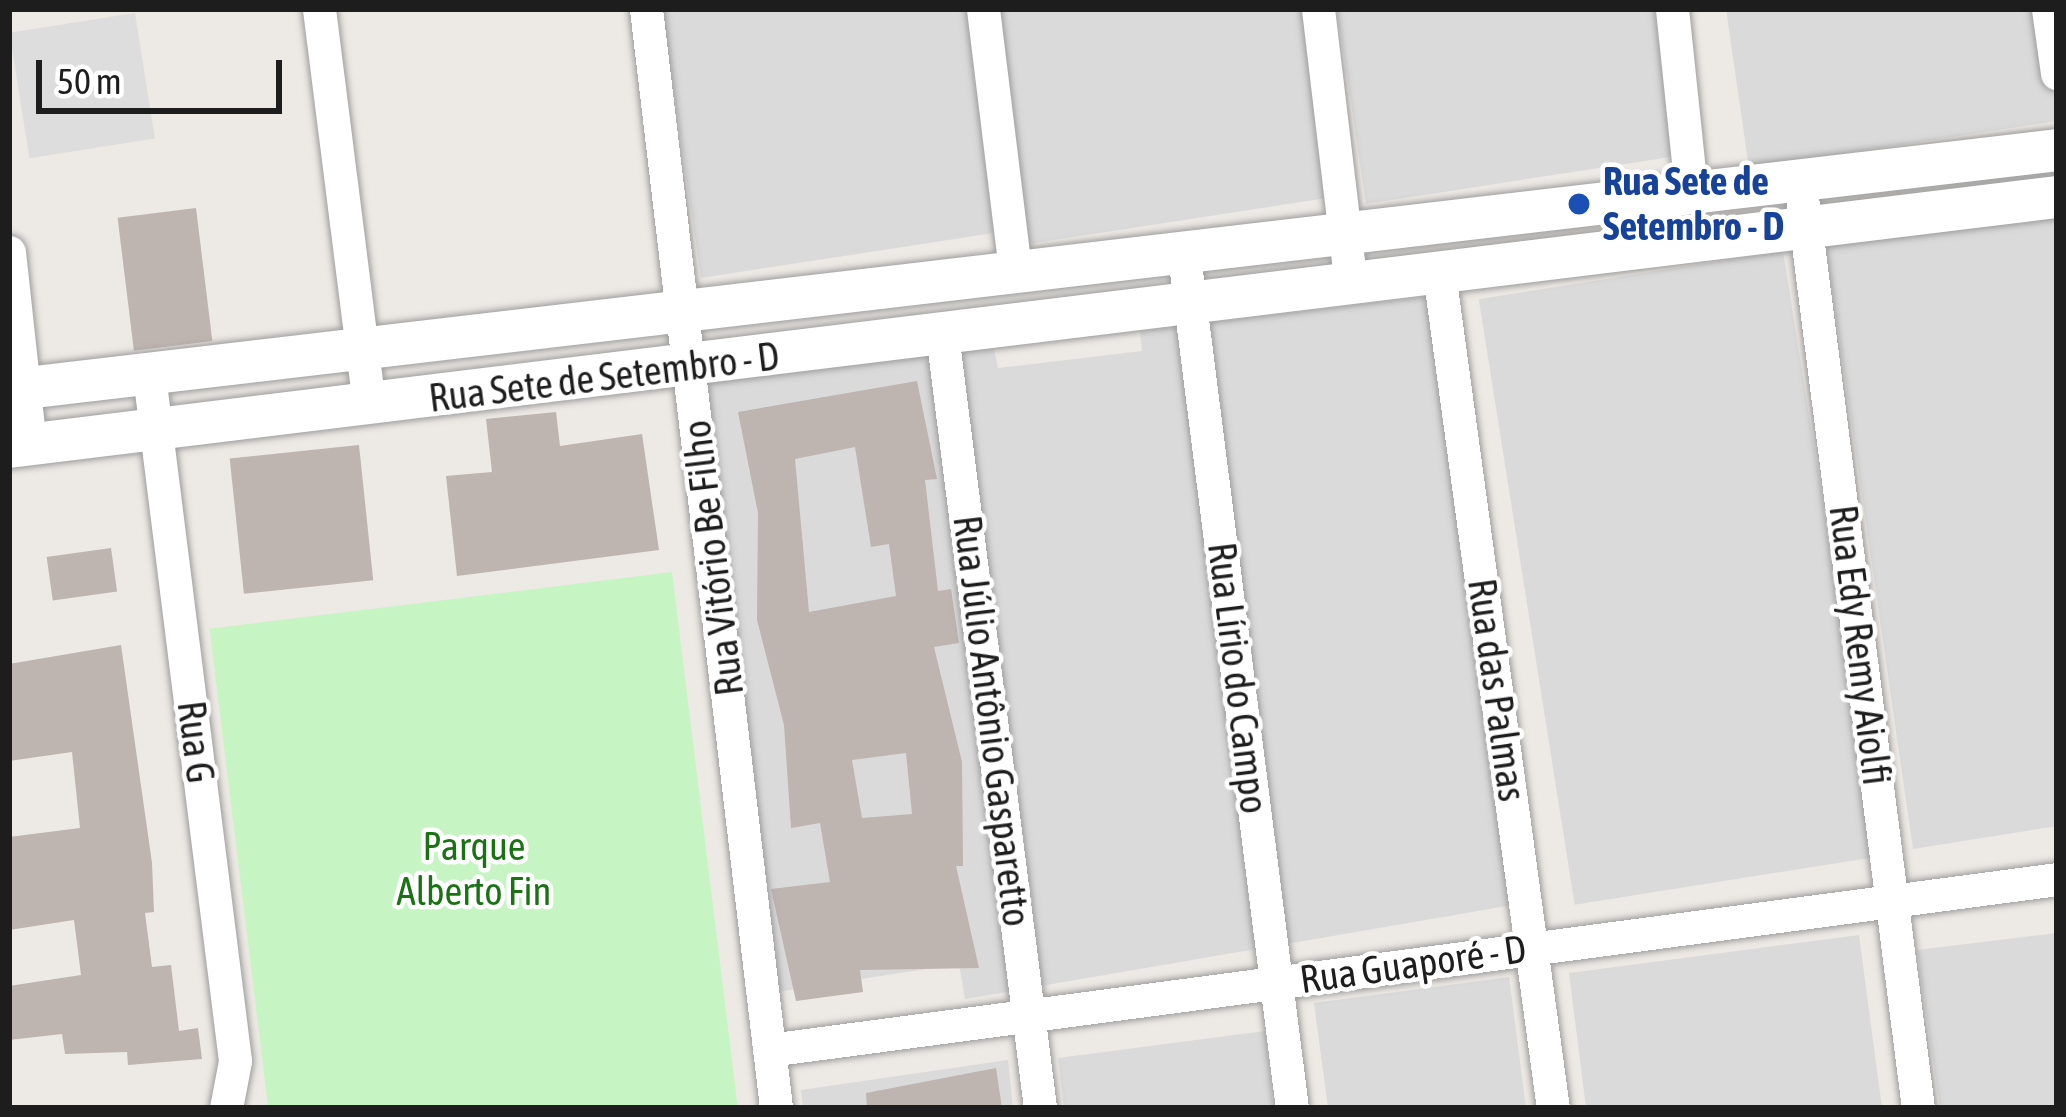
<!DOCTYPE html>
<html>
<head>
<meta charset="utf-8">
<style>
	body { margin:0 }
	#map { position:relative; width:2066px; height:1117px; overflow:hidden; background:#ede9e4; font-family:"Asap Condensed",sans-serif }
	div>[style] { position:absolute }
	.residential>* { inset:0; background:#dbdada; transform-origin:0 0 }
	.park>* { inset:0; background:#c6f5c3; transform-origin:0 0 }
	.parking>* { inset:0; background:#ddd; transform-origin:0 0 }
	.building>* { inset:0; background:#beb4b0; transform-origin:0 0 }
	.roads { filter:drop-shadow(0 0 3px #9e9e9e) drop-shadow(0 0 3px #9e9e9e) }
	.minor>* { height:33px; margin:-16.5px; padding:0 16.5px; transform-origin:16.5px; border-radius:16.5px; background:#fff }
	.tertiary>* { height:42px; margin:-21px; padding:0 21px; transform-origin:21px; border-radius:21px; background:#fff }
	.dots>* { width:33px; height:33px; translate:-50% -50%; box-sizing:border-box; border:6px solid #fff; border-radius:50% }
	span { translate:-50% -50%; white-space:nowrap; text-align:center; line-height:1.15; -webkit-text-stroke:9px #fff; paint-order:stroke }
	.transit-label { font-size:39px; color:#164399; font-weight:700 }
	.left { translate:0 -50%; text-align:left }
	.street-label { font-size:39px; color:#1d1d1d }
	.park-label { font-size:39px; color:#197313 }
	.frame { position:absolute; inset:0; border:12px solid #1d1d1d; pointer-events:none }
	.scale { position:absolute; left:36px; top:60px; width:246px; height:54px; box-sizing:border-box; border:6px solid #1d1d1d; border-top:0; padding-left:15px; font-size:36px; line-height:42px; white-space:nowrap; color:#1d1d1d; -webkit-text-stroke:9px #fff; paint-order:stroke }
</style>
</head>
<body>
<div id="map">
	<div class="residential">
		<div style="clip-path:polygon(662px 9px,978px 9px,1013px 230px,701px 278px)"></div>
		<div style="clip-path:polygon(986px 9px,1303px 9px,1333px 197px,1021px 245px)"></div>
		<div style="clip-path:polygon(1337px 9px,1654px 9px,1677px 156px,1366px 204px)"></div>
		<div style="clip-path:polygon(1726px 9px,2044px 9px,2057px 121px,1749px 168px)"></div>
		<div style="clip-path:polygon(2057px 203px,2057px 826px,1913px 849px,1824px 232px)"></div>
		<div style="left:1783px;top:251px;width:613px;height:308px;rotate:81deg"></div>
		<div style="clip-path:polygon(1446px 294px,1542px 900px,965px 999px,959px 964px,776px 992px,687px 376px,992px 338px,998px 368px,1142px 351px,1140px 331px)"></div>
		<div style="clip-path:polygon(2057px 933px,2057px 1108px,1940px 1108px,1917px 950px)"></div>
		<div style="clip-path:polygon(1859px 935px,1882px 1108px,1586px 1108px,1569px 973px)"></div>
		<div style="clip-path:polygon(1509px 977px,1526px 1108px,1328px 1108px,1314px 1003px)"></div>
		<div style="clip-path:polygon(1265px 1031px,1273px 1108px,1064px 1108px,1058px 1058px)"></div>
		<div style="clip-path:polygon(1008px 1060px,1013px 1108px,803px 1108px,801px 1090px)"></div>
	</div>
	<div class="park">
		<div style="left:672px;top:572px;width:540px;height:466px;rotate:83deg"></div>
	</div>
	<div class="parking">
		<div style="left:135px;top:13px;width:127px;height:127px;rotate:81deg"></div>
	</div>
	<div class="building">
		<div style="left:196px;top:208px;width:134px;height:79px;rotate:83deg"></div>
		<div style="clip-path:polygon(evenodd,917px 381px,937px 479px,925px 480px,938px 591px,951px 589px,959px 643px,934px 647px,962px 762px,963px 866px,956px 866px,979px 968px,860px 970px,863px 992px,796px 1001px,771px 889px,830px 882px,820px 823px,791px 828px,784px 725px,757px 620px,758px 513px,738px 412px,917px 381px,855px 447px,871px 547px,889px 544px,896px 596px,809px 612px,795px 459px,855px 447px,917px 381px,906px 753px,912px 814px,862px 818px,852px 760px,906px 753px)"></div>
		<div style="clip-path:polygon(556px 412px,560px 446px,642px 434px,659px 550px,457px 576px,446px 476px,492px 472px,486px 419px)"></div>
		<div style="left:359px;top:445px;width:136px;height:130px;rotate:84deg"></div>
		<div style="left:111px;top:548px;width:44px;height:65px;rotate:82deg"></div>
		<div style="clip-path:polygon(121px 645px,152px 863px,154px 912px,145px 913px,152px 967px,171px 965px,179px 1031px,198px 1028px,202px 1059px,128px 1065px,127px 1052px,65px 1054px,62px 1034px,9px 1040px,9px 986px,81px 975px,74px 920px,9px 930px,9px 837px,80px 828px,72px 752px,9px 761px,9px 664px)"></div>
		<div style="clip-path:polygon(996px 1068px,1002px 1108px,867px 1108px,866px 1093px)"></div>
	</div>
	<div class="roads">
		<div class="minor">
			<div style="left:319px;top:9px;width:399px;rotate:82.8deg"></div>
			<div style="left:646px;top:9px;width:1107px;rotate:83.25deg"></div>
			<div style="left:983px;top:9px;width:264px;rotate:83deg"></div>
			<div style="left:1318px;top:9px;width:278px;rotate:83.2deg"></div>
			<div style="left:1672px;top:9px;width:183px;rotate:84deg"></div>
			<div style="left:2048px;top:9px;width:65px;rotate:82deg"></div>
			<div style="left:1800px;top:182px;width:933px;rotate:82.74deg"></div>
			<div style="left:1183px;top:248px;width:867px;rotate:82.78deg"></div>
			<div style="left:9px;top:252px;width:193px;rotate:83.8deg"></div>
			<div style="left:1439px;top:273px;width:843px;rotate:82.23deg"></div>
			<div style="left:942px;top:334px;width:780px;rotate:82.78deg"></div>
			<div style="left:149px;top:375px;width:691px;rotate:82.85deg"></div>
			<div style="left:235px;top:1061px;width:48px;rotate:100.8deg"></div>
			<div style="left:769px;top:1050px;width:1299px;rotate:-7.56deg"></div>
		</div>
		<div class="tertiary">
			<div style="left:9px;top:390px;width:2062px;rotate:-6.68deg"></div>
			<div style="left:9px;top:447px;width:2063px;rotate:-6.96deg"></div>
		</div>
	</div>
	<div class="dots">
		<div style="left:1579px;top:204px;background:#1a4fb4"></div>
	</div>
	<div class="transit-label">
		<span class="left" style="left:1603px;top:204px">Rua Sete de<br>Setembro - D</span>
	</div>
	<div class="street-label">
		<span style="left:604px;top:377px;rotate:-7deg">Rua Sete de Setembro - D</span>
		<span style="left:713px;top:558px;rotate:-97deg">Rua Vitório Be Filho</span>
		<span style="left:1860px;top:645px;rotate:83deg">Rua Edy Remy Aiolfi</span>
		<span style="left:1238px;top:678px;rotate:83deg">Rua Lírio do Campo</span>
		<span style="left:1497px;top:690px;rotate:82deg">Rua das Palmas</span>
		<span style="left:992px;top:721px;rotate:83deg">Rua Júlio Antônio Gasparetto</span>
		<span style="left:196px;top:742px;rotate:83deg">Rua G</span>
		<span style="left:1413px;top:964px;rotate:-8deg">Rua Guaporé - D</span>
	</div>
	<div class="park-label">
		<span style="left:474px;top:869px">Parque<br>Alberto Fin</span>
	</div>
	<div class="frame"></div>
	<div class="scale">50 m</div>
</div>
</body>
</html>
